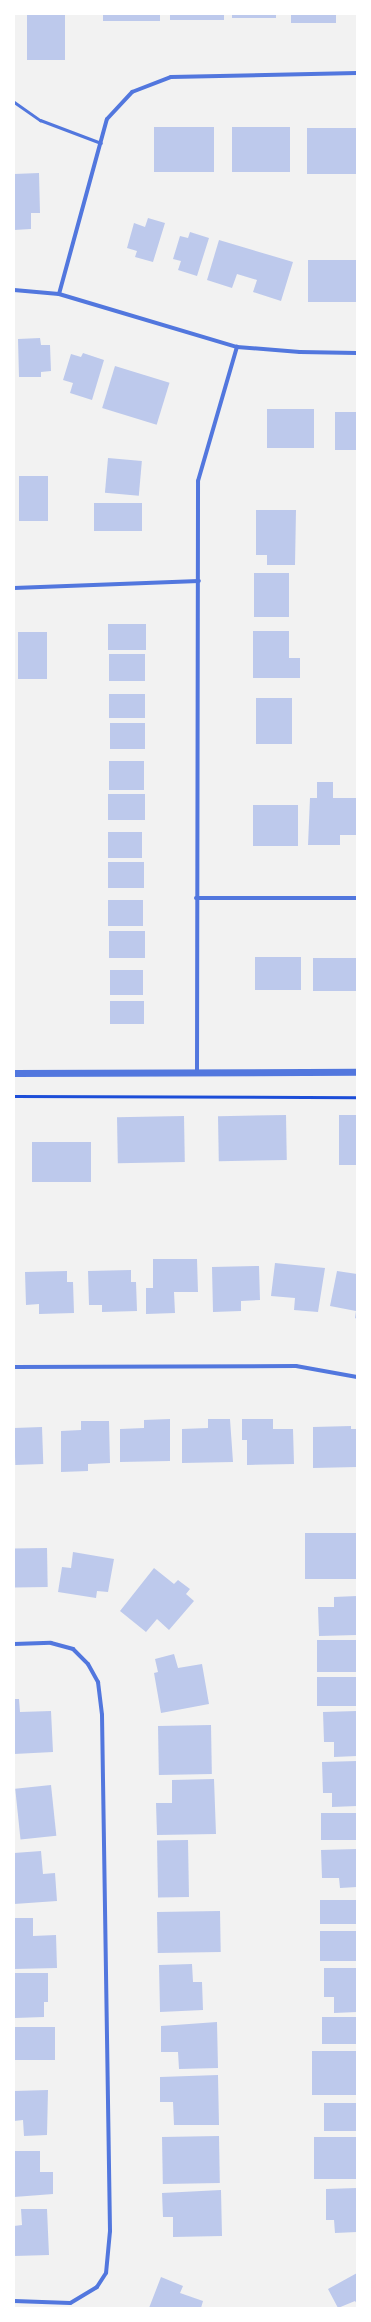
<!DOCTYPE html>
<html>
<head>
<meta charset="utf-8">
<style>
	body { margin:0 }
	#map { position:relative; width:371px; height:2322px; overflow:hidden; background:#f2f2f2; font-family:"DM Sans",sans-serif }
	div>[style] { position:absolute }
	.building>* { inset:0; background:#bdc9ec; transform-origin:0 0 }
	.path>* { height:2.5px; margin:-1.25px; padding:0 1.25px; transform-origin:1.25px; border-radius:1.25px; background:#1d4ed8 }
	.service>* { height:3px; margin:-1.5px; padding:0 1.5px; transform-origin:1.5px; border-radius:1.5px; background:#5277de }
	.minor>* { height:4px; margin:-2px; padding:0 2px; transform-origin:2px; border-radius:2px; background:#5277de }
	.tertiary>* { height:7px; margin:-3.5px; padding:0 3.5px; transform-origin:3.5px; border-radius:3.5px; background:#5277de }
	span { translate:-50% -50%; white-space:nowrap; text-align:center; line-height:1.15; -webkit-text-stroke:4px #fff; paint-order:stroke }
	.frame { position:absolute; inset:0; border:15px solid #fff; pointer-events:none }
</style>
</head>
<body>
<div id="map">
	<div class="building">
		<div style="left:27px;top:14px;width:38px;height:46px"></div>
		<div style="left:103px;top:14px;width:57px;height:7px"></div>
		<div style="left:170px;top:14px;width:54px;height:6px"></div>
		<div style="left:232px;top:14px;width:44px;height:4px"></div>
		<div style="left:291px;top:14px;width:45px;height:9px"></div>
		<div style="left:154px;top:127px;width:60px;height:45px"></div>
		<div style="left:232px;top:127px;width:58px;height:45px"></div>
		<div style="left:307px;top:128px;width:50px;height:46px"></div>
		<div style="clip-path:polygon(39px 173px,40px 213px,31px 213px,31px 229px,14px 230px,14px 174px)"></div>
		<div style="clip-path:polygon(148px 218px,165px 223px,153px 262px,135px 257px,137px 251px,127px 248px,134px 223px,145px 227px)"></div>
		<div style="clip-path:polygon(190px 232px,209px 238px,197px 276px,178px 270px,181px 261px,173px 259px,180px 236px,188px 238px)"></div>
		<div style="clip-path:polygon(219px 240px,293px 262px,281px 301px,253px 292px,257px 280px,237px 274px,232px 288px,207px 280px)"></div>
		<div style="left:308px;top:260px;width:49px;height:42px"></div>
		<div style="clip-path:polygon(40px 338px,41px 345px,50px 345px,51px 371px,41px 372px,41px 377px,19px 377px,18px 339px)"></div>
		<div style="clip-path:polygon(83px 353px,104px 360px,92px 400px,70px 393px,73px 383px,63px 380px,71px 354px,81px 357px)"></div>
		<div style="left:115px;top:366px;width:57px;height:44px;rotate:17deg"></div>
		<div style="left:267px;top:409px;width:47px;height:39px"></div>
		<div style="left:335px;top:412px;width:22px;height:38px"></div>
		<div style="left:108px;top:458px;width:34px;height:35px;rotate:5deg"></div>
		<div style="left:19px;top:476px;width:29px;height:45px"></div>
		<div style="left:94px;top:503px;width:48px;height:28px"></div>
		<div style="clip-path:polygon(256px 510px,296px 510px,295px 565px,267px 565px,267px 555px,256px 555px)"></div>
		<div style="left:254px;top:573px;width:35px;height:44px"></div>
		<div style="left:108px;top:624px;width:38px;height:26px"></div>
		<div style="clip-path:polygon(253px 631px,289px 631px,289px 658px,300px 658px,300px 678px,253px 678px)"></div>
		<div style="left:18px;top:632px;width:29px;height:47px"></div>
		<div style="left:109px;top:654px;width:36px;height:27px"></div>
		<div style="left:109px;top:694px;width:36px;height:24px"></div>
		<div style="left:256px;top:698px;width:36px;height:46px"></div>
		<div style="left:110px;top:723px;width:35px;height:26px"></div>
		<div style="left:109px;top:761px;width:35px;height:29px"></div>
		<div style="clip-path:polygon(317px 782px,333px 782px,333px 798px,357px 798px,357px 835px,340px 835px,340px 845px,308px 845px,310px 798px,317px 798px)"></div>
		<div style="left:108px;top:794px;width:37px;height:26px"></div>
		<div style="left:253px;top:805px;width:45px;height:41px"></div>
		<div style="left:108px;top:832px;width:34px;height:26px"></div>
		<div style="left:108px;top:862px;width:36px;height:26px"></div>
		<div style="left:108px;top:900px;width:35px;height:26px"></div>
		<div style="left:109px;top:931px;width:36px;height:27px"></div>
		<div style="left:255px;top:957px;width:46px;height:33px"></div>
		<div style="left:313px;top:958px;width:44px;height:33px"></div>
		<div style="left:110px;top:970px;width:33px;height:25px"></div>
		<div style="left:110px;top:1001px;width:34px;height:23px"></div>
		<div style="left:286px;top:1115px;width:45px;height:68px;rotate:89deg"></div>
		<div style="left:339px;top:1115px;width:18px;height:50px"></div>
		<div style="left:184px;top:1116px;width:46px;height:67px;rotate:89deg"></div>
		<div style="left:91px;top:1142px;width:40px;height:59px;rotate:90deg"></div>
		<div style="clip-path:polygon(153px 1259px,197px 1259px,198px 1292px,174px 1292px,175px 1313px,146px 1314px,146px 1288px,153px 1288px)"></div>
		<div style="clip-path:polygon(275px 1263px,325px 1268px,318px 1312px,294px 1310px,295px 1298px,271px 1296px)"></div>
		<div style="clip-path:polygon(259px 1266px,260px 1300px,241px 1301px,241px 1311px,213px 1312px,212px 1267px)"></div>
		<div style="clip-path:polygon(131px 1270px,131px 1282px,136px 1282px,137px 1311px,102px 1312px,102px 1305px,89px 1305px,88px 1271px)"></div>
		<div style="clip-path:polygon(67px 1271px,67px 1282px,73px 1282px,74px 1313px,39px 1314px,39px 1304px,26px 1305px,25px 1272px)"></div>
		<div style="clip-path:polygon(337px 1271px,357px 1274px,357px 1319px,355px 1318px,356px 1311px,330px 1306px)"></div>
		<div style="clip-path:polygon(170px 1419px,170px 1461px,120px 1462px,120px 1429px,144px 1428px,144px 1420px)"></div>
		<div style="clip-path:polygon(208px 1419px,230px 1419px,233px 1462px,182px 1463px,182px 1429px,208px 1428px)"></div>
		<div style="clip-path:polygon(242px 1419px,273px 1419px,273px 1429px,293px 1429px,294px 1464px,247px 1465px,247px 1440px,242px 1440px)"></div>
		<div style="clip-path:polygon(81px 1421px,109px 1421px,110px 1463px,88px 1464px,88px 1471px,61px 1472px,61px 1431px,81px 1430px)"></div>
		<div style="clip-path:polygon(351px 1426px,351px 1429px,357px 1429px,357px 1467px,313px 1468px,313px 1427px)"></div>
		<div style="left:42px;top:1427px;width:37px;height:28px;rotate:88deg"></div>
		<div style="left:357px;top:1533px;width:46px;height:52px;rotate:90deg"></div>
		<div style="left:47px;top:1548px;width:39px;height:33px;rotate:89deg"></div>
		<div style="clip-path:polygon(73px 1552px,114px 1559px,108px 1592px,97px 1591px,96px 1598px,58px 1592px,62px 1567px,71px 1568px)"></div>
		<div style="clip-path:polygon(154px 1568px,174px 1584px,178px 1580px,190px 1589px,186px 1594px,194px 1601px,169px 1630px,157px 1619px,146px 1632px,120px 1611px)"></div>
		<div style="clip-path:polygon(357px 1596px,357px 1635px,319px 1636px,318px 1607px,334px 1607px,334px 1597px)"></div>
		<div style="left:357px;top:1640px;width:32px;height:40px;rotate:90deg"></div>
		<div style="clip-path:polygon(174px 1654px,178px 1668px,202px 1664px,209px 1704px,161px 1713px,154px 1673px,158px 1672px,155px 1659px)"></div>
		<div style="left:357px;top:1677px;width:29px;height:40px;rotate:90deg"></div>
		<div style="clip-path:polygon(14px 1699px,19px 1699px,20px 1712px,51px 1711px,53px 1752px,14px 1754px)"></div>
		<div style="clip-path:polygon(357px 1711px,357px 1756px,334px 1757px,334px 1742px,324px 1742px,323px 1712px)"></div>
		<div style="left:211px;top:1725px;width:49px;height:53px;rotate:89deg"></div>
		<div style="clip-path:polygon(357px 1761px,357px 1806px,332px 1807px,332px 1793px,323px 1793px,322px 1762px)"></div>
		<div style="clip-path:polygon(214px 1779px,216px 1834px,157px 1835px,156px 1803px,172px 1803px,172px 1780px)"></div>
		<div style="left:51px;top:1785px;width:51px;height:36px;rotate:84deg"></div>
		<div style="left:357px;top:1813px;width:27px;height:36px;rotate:90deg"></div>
		<div style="left:188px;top:1840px;width:57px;height:31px;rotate:89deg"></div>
		<div style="clip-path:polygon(357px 1849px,357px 1887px,340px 1888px,339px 1878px,322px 1878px,321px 1850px)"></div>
		<div style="clip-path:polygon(41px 1851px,43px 1874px,55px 1873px,57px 1901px,14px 1904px,14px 1853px)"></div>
		<div style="left:320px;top:1900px;width:37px;height:24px"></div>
		<div style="left:220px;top:1911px;width:41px;height:63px;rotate:89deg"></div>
		<div style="clip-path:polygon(14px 1918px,33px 1918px,33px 1936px,56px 1935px,57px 1968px,14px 1969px)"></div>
		<div style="left:320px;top:1931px;width:37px;height:30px"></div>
		<div style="clip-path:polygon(192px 1964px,193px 1982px,202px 1982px,203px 2010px,160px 2012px,159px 1965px)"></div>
		<div style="clip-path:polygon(324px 1968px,357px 1968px,357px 2012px,334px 2013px,334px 1997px,324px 1997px)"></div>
		<div style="clip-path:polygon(14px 1973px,48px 1973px,48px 2002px,44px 2002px,44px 2017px,15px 2018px)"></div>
		<div style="left:357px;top:2017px;width:27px;height:35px;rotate:90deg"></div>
		<div style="clip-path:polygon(217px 2022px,218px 2068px,179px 2069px,178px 2052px,161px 2052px,161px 2026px)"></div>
		<div style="left:14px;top:2027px;width:41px;height:33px"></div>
		<div style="left:357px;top:2051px;width:44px;height:45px;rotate:90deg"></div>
		<div style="clip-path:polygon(218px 2075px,219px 2125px,174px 2125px,173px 2102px,160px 2102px,160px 2077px)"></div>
		<div style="clip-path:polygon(48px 2090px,47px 2135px,24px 2136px,23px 2120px,14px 2121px,14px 2091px)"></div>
		<div style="left:324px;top:2103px;width:33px;height:28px"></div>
		<div style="left:219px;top:2136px;width:47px;height:57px;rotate:89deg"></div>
		<div style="left:357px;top:2137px;width:42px;height:43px;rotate:90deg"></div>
		<div style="clip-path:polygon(14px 2151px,40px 2151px,40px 2172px,53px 2172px,53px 2194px,14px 2197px)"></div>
		<div style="clip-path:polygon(357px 2188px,357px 2232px,335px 2233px,334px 2220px,326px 2220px,326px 2189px)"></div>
		<div style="clip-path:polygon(221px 2190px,222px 2236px,173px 2237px,173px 2217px,163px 2217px,162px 2193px)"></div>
		<div style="clip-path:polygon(21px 2209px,47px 2209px,49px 2255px,14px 2256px,14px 2226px,22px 2225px)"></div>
		<div style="clip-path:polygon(357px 2273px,357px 2304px,355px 2301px,338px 2308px,328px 2289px)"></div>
		<div style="clip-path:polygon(161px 2277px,183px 2286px,180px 2293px,203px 2301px,201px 2308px,149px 2308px)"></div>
	</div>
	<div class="path">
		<div style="left:14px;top:1096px;width:343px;rotate:0.2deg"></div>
	</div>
	<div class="service">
		<div style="left:14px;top:102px;width:32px;rotate:35deg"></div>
		<div style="left:40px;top:120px;width:65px;rotate:20.7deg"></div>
	</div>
	<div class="minor">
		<div style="left:14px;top:290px;width:45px;rotate:5.1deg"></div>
		<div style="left:59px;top:294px;width:186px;rotate:16.6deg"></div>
		<div style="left:237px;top:347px;width:63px;rotate:4.5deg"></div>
		<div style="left:300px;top:352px;width:57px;rotate:1deg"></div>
		<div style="left:59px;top:294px;width:181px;rotate:-74.7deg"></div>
		<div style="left:107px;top:119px;width:37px;rotate:-47deg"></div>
		<div style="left:132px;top:92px;width:42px;rotate:-21deg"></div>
		<div style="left:171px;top:77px;width:186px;rotate:-1.2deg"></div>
		<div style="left:14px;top:588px;width:185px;rotate:-2.2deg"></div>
		<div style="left:196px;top:898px;width:161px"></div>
		<div style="left:197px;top:1073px;width:592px;rotate:-89.9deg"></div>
		<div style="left:198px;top:481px;width:140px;rotate:-73.8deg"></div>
		<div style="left:14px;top:1367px;width:282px;rotate:-0.2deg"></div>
		<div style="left:296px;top:1366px;width:62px;rotate:10.2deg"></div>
		<div style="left:14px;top:1644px;width:37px;rotate:-2deg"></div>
		<div style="left:51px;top:1643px;width:23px;rotate:15deg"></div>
		<div style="left:73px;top:1649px;width:21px;rotate:45deg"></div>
		<div style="left:88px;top:1664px;width:21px;rotate:61deg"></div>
		<div style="left:98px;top:1682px;width:33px;rotate:83deg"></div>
		<div style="left:102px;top:1715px;width:516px;rotate:89.11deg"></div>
		<div style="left:110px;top:2231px;width:42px;rotate:95.4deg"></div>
		<div style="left:106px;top:2273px;width:17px;rotate:123deg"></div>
		<div style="left:97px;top:2287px;width:31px;rotate:149deg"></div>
		<div style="left:70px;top:2303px;width:56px;rotate:-178deg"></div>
	</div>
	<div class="tertiary">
		<div style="left:14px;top:1073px;width:343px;rotate:-0.2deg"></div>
	</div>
	<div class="frame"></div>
</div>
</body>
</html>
